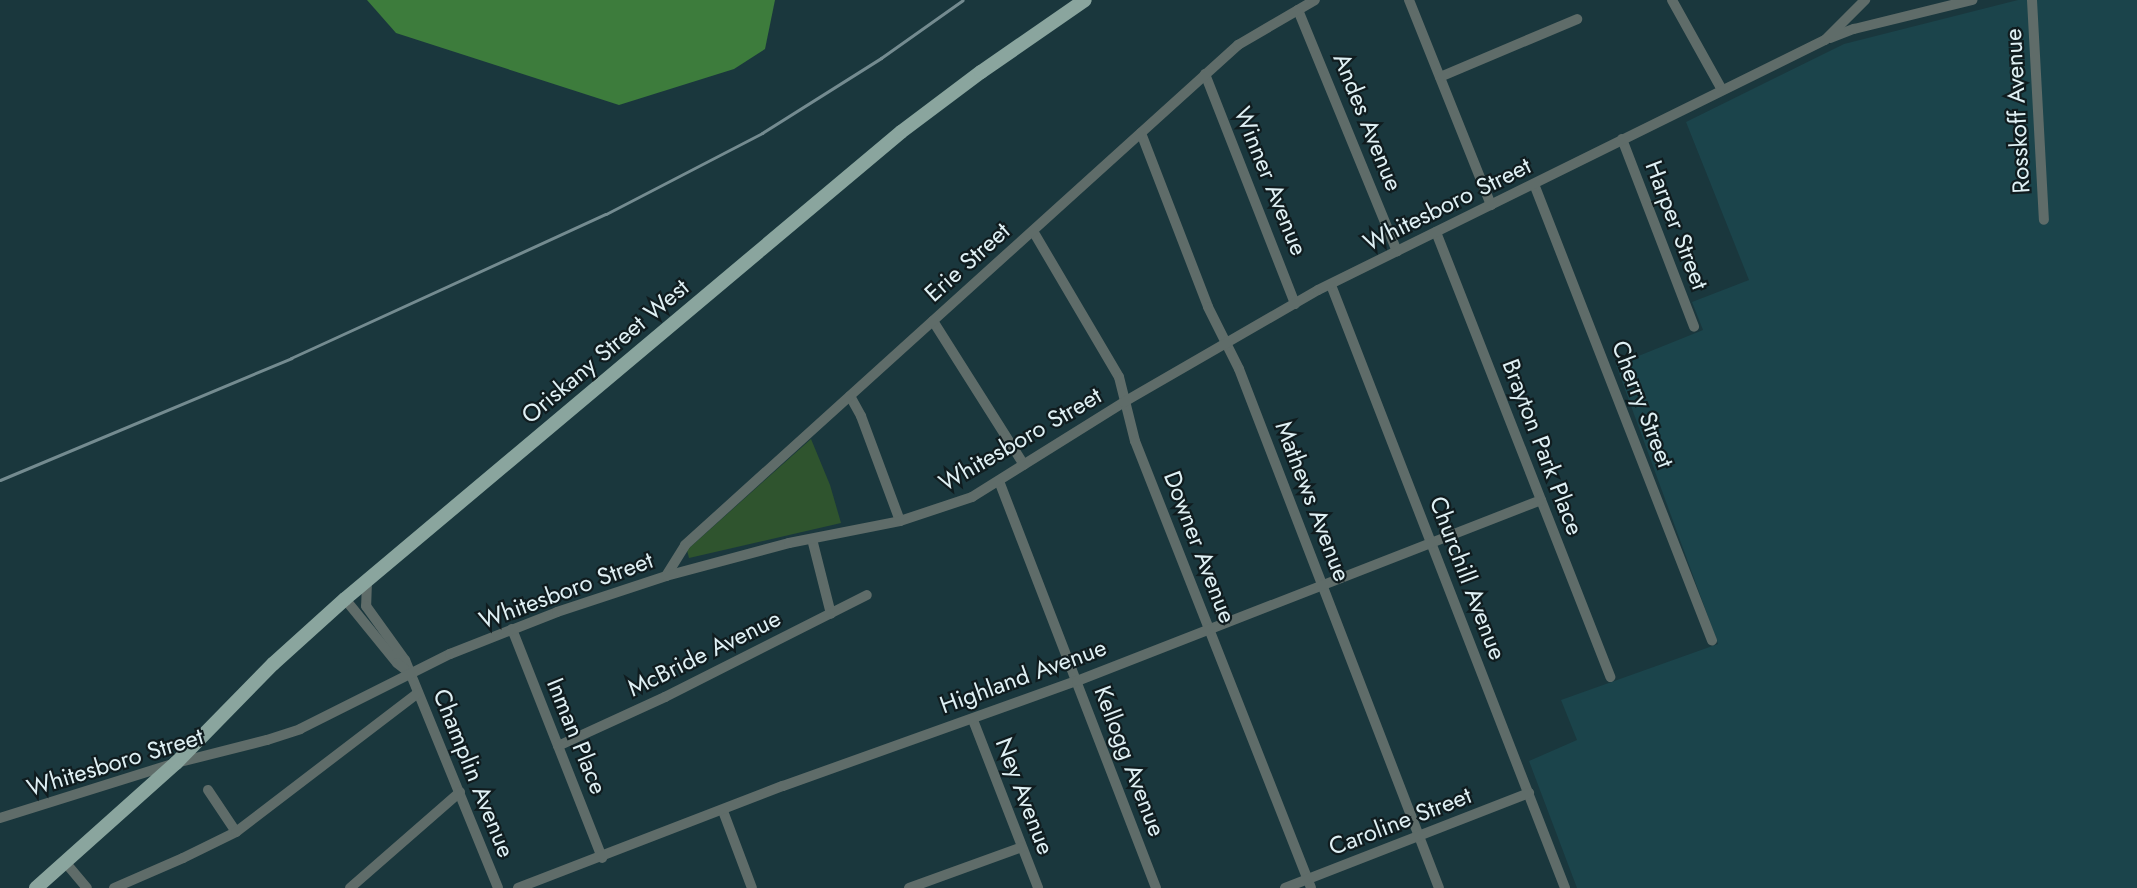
<!DOCTYPE html>
<html>
<head>
<meta charset="utf-8">
<style>
	body { margin:0 }
	#map { position:relative; width:2137px; height:888px; overflow:hidden; background:#1a373d; font-family:Jost,sans-serif }
	div>[style] { position:absolute }
	.built>* { inset:0; background:#1b444b }
	.green>* { inset:0; background:#2f542e }
	.forest>* { inset:0; background:#3d7c3c }
	.minor>* { height:10px; margin:-5px; padding:0 5px; transform-origin:5px; border-radius:5px; background:#5f6c69 }
	.major>* { height:14px; margin:-7px; padding:0 7px; transform-origin:7px; border-radius:7px; background:#8aa59e }
	.rail>* { height:3px; margin:-1.5px; padding:0 1.5px; transform-origin:1.5px; border-radius:1.5px; background:#748b90 }
	span { translate:-50% -50%; white-space:nowrap; text-align:center; line-height:1.15; -webkit-text-stroke:4.5px #101c1f; paint-order:stroke }
	.street-label { font-size:24px; color:#dff0f4 }
</style>
</head>
<body>
<div id="map">
	<div class="built">
		<div style="clip-path:polygon(2018px 0,2137px 0,2137px 888px,1577px 888px,1529px 761px,1577px 740px,1561px 700px,1718px 644px,1616px 365px,1703px 330px,1692px 302px,1749px 280px,1686px 122px,1844px 44px)"></div>
	</div>
	<div class="green">
		<div style="clip-path:polygon(811px 439px,830px 485px,841px 523px,689px 558px,687px 550px)"></div>
	</div>
	<div class="forest">
		<div style="clip-path:polygon(367px 0,775px 0,765px 49px,734px 69px,619px 105px,396px 33px)"></div>
	</div>
	<div class="minor">
		<div style="left:1409px;top:0;width:221px;rotate:68.2deg"></div>
		<div style="left:1672px;top:0;width:103px;rotate:60.9deg"></div>
		<div style="left:2032px;top:0;width:220px;rotate:86.9deg"></div>
		<div style="left:1298px;top:10px;width:261px;rotate:67.7deg"></div>
		<div style="left:1830px;top:38px;width:26px;rotate:-21deg"></div>
		<div style="left:1854px;top:29px;width:122px;rotate:-13.8deg"></div>
		<div style="left:1205px;top:74px;width:247px;rotate:68.6deg"></div>
		<div style="left:1440px;top:77px;width:149px;rotate:-22.9deg"></div>
		<div style="left:1141px;top:133px;width:186px;rotate:68.9deg"></div>
		<div style="left:1208px;top:307px;width:69px;rotate:63.4deg"></div>
		<div style="left:1239px;top:369px;width:556px;rotate:68.93deg"></div>
		<div style="left:1622px;top:139px;width:201px;rotate:69deg"></div>
		<div style="left:1534px;top:184px;width:490px;rotate:68.7deg"></div>
		<div style="left:1033px;top:231px;width:169px;rotate:59.5deg"></div>
		<div style="left:1119px;top:377px;width:66px;rotate:76deg"></div>
		<div style="left:1135px;top:441px;width:480px;rotate:68.5deg"></div>
		<div style="left:1436px;top:232px;width:478px;rotate:68.6deg"></div>
		<div style="left:1331px;top:285px;width:647px;rotate:68.79deg"></div>
		<div style="left:933px;top:321px;width:170px;rotate:57.7deg"></div>
		<div style="left:850px;top:396px;width:23px;rotate:61deg"></div>
		<div style="left:861px;top:416px;width:112px;rotate:69.6deg"></div>
		<div style="left:999px;top:481px;width:436px;rotate:68.9deg"></div>
		<div style="left:812px;top:539px;width:77px;rotate:75.8deg"></div>
		<div style="left:666px;top:576px;width:36px;rotate:-58deg"></div>
		<div style="left:685px;top:545px;width:746px;rotate:-42.12deg"></div>
		<div style="left:1238px;top:45px;width:89px;rotate:-30.3deg"></div>
		<div style="left:367px;top:581px;width:25px;rotate:92deg"></div>
		<div style="left:366px;top:606px;width:67px;rotate:54.2deg"></div>
		<div style="left:405px;top:660px;width:246px;rotate:67.8deg"></div>
		<div style="left:345px;top:599px;width:82px;rotate:50.9deg"></div>
		<div style="left:397px;top:663px;width:16px;rotate:38deg"></div>
		<div style="left:512px;top:629px;width:246px;rotate:68.5deg"></div>
		<div style="left:973px;top:720px;width:180px;rotate:68.8deg"></div>
		<div style="left:558px;top:746px;width:118px;rotate:-24.6deg"></div>
		<div style="left:665px;top:697px;width:226px;rotate:-26.8deg"></div>
		<div style="left:208px;top:790px;width:50px;rotate:56.3deg"></div>
		<div style="left:723px;top:811px;width:82px;rotate:69.4deg"></div>
		<div style="left:0;top:818px;width:184px;rotate:-17.4deg"></div>
		<div style="left:176px;top:763px;width:94px;rotate:-14.2deg"></div>
		<div style="left:267px;top:740px;width:35px;rotate:-18deg"></div>
		<div style="left:300px;top:729px;width:168px;rotate:-26.6deg"></div>
		<div style="left:450px;top:654px;width:115px;rotate:-21.4deg"></div>
		<div style="left:557px;top:612px;width:115px;rotate:-18.3deg"></div>
		<div style="left:666px;top:576px;width:127px;rotate:-15deg"></div>
		<div style="left:789px;top:543px;width:113px;rotate:-11.2deg"></div>
		<div style="left:900px;top:521px;width:76px;rotate:-18.4deg"></div>
		<div style="left:972px;top:497px;width:179px;rotate:-32deg"></div>
		<div style="left:1124px;top:402px;width:224px;rotate:-30deg"></div>
		<div style="left:1318px;top:290px;width:565px;rotate:-26.25deg"></div>
		<div style="left:1825px;top:40px;width:57px;rotate:-45deg"></div>
		<div style="left:65px;top:862px;width:34px;rotate:50deg"></div>
		<div style="left:114px;top:888px;width:75px;rotate:-23.5deg"></div>
		<div style="left:183px;top:858px;width:59px;rotate:-26.1deg"></div>
		<div style="left:236px;top:832px;width:229px;rotate:-37.4deg"></div>
		<div style="left:350px;top:888px;width:146px;rotate:-41.1deg"></div>
		<div style="left:518px;top:888px;width:284px;rotate:-21.1deg"></div>
		<div style="left:783px;top:786px;width:312px;rotate:-19.7deg"></div>
		<div style="left:1077px;top:681px;width:498px;rotate:-21.3deg"></div>
		<div style="left:909px;top:888px;width:120px;rotate:-19.9deg"></div>
		<div style="left:1285px;top:888px;width:262px;rotate:-21.3deg"></div>
	</div>
	<div class="major">
		<div style="left:36px;top:888px;width:188px;rotate:-41.8deg"></div>
		<div style="left:176px;top:763px;width:139px;rotate:-45.6deg"></div>
		<div style="left:273px;top:664px;width:97px;rotate:-42.1deg"></div>
		<div style="left:345px;top:599px;width:726px;rotate:-40.03deg"></div>
		<div style="left:901px;top:132px;width:100px;rotate:-36.9deg"></div>
		<div style="left:981px;top:72px;width:126px;rotate:-34.7deg"></div>
	</div>
	<div class="rail">
		<div style="left:0;top:480px;width:316px;rotate:-22.7deg"></div>
		<div style="left:291px;top:358px;width:346px;rotate:-24.6deg"></div>
		<div style="left:606px;top:214px;width:176px;rotate:-27.4deg"></div>
		<div style="left:762px;top:133px;width:141px;rotate:-32.2deg"></div>
		<div style="left:881px;top:58px;width:100px;rotate:-35.3deg"></div>
	</div>
	<div class="street-label">
		<span style="left:2017px;top:111px;rotate:-93deg">Rosskoff Avenue</span>
		<span style="left:1368px;top:122px;rotate:68deg">Andes Avenue</span>
		<span style="left:1271px;top:181px;rotate:68deg">Winner Avenue</span>
		<span style="left:1447px;top:204px;rotate:-26deg">Whitesboro Street</span>
		<span style="left:1677px;top:225px;rotate:69deg">Harper Street</span>
		<span style="left:967px;top:262px;rotate:-42deg">Erie Street</span>
		<span style="left:605px;top:351px;rotate:-40deg">Oriskany Street West</span>
		<span style="left:1643px;top:404px;rotate:69deg">Cherry Street</span>
		<span style="left:1020px;top:439px;rotate:-30deg">Whitesboro Street</span>
		<span style="left:1543px;top:447px;rotate:69deg">Brayton Park Place</span>
		<span style="left:1313px;top:501px;rotate:69deg">Mathews Avenue</span>
		<span style="left:1200px;top:547px;rotate:69deg">Downer Avenue</span>
		<span style="left:1468px;top:578px;rotate:69deg">Churchill Avenue</span>
		<span style="left:566px;top:590px;rotate:-20deg">Whitesboro Street</span>
		<span style="left:704px;top:653px;rotate:-26deg">McBride Avenue</span>
		<span style="left:1023px;top:676px;rotate:-20deg">Highland Avenue</span>
		<span style="left:577px;top:736px;rotate:68deg">Inman Place</span>
		<span style="left:1130px;top:761px;rotate:69deg">Kellogg Avenue</span>
		<span style="left:115px;top:762px;rotate:-17deg">Whitesboro Street</span>
		<span style="left:474px;top:773px;rotate:68deg">Champlin Avenue</span>
		<span style="left:1025px;top:796px;rotate:69deg">Ney Avenue</span>
		<span style="left:1400px;top:821px;rotate:-21deg">Caroline Street</span>
	</div>
</div>
</body>
</html>
